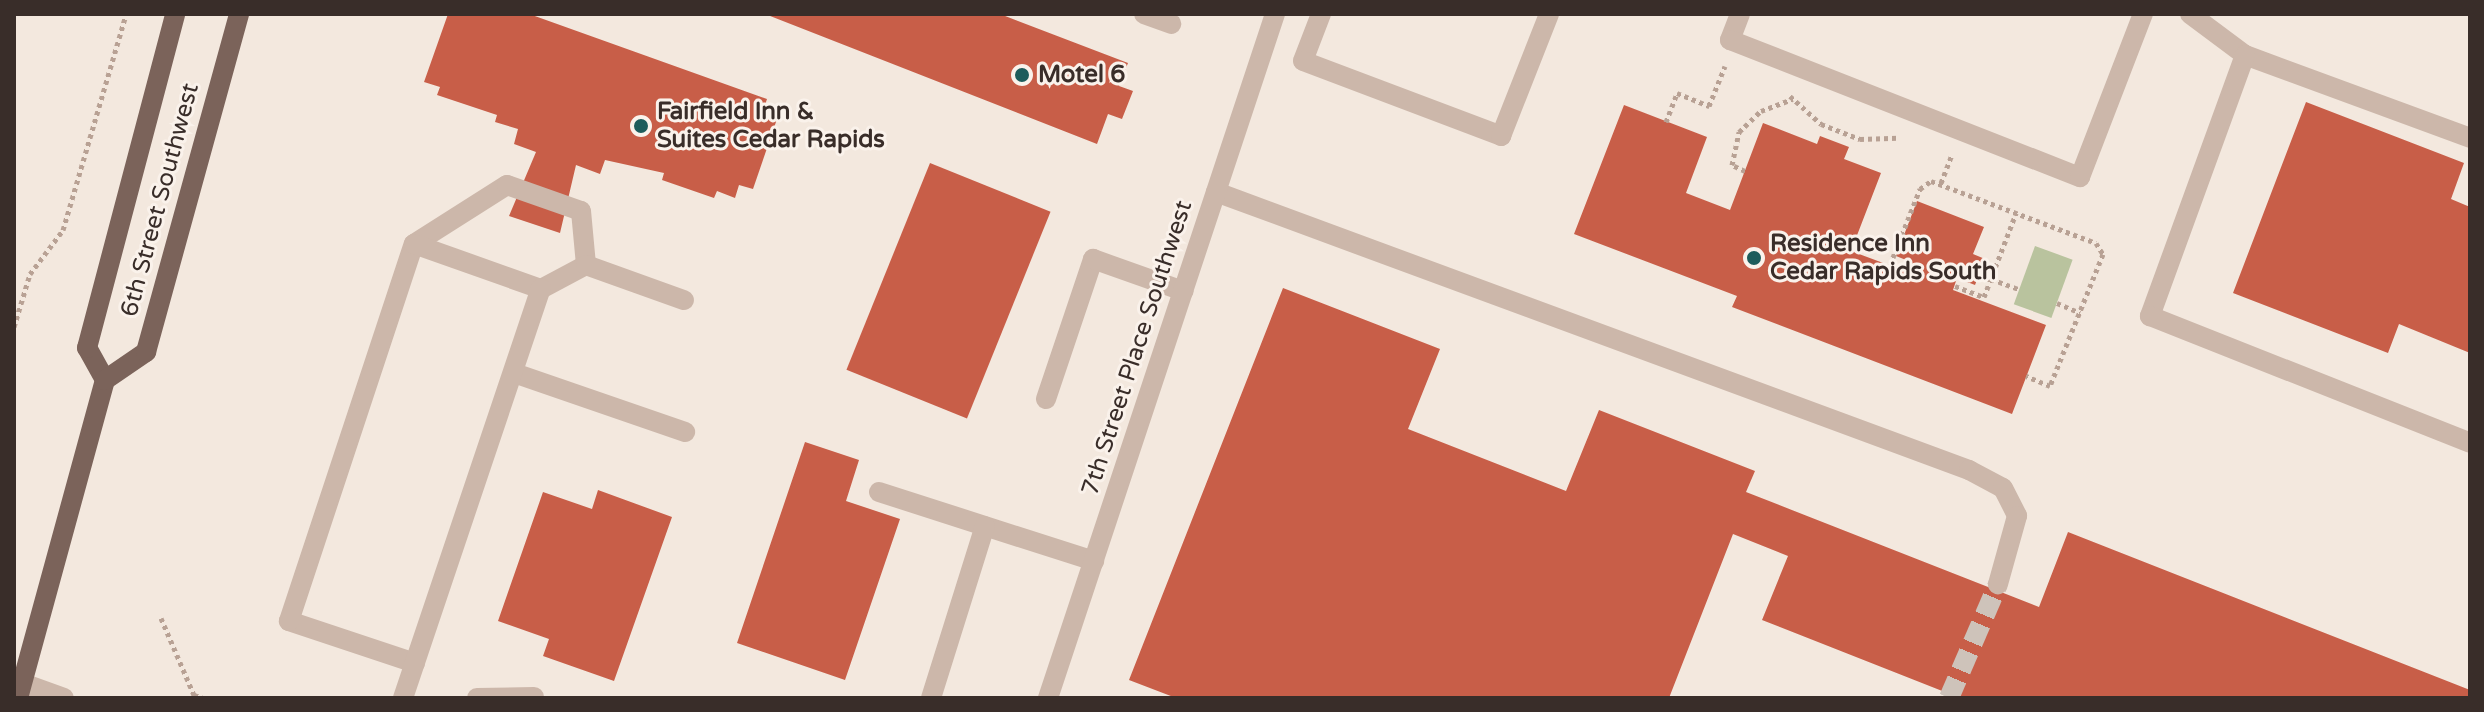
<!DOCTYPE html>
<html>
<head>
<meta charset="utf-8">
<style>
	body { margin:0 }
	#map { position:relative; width:2484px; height:712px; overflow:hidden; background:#f3e8de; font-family:"Varela Round",sans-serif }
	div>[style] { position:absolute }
	.green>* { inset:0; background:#b9c39e; transform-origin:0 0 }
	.building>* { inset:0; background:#c85e48; transform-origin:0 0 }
	.minor-tunnel>* { height:20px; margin-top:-10px; transform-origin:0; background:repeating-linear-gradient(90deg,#cec3ba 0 20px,transparent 0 30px) }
	.path>* { height:5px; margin-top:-2.5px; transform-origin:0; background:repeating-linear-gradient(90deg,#b8a194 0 4px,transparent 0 8px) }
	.minor>* { height:20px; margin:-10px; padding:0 10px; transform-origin:10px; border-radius:10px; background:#ccb7aa }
	.major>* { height:20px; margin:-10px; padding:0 10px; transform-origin:10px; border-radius:10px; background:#7b635a }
	.dots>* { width:22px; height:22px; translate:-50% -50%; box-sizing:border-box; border:4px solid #faf2eb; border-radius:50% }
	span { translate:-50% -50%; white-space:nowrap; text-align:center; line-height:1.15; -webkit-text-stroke:6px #faf2eb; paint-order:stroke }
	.poi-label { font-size:24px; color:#392d29; font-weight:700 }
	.left { translate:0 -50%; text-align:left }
	.street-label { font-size:24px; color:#392d29 }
	.frame { position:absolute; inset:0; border:16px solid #392d29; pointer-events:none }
</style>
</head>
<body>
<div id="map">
	<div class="green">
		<div style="left:2035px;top:246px;width:40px;height:62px;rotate:20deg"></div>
	</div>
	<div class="building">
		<div style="clip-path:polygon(448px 14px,532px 15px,767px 99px,762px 114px,777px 119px,753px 189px,739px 185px,735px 198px,717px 191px,714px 198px,662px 180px,664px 173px,605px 160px,600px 174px,576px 165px,560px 233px,509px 216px,536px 152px,514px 144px,518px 129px,495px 122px,497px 115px,437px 95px,440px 87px,424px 82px)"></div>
		<div style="clip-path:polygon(765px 14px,1000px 14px,1128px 63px,1119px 86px,1133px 91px,1122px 119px,1108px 114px,1097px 144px)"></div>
		<div style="clip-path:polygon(2306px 102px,2464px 163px,2451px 199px,2470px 207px,2470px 353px,2399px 324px,2388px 353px,2233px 293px)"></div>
		<div style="clip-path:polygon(1624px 105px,1707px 137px,1686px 193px,1730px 210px,1763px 123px,1817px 144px,1820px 136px,1849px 147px,1844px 159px,1881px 173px,1851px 251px,1902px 270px,1906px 260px,1896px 256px,1917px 201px,1984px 227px,1973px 254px,1985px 259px,1975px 285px,1957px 278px,1953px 290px,2046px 325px,2012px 414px,1732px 307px,1737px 296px,1574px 234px)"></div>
		<div style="left:930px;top:163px;width:130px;height:223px;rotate:22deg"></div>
		<div style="clip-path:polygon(1283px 288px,1440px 349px,1408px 429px,1566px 491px,1599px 410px,1755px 471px,1746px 492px,2039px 607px,2068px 532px,2470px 690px,2470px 698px,1960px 698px,1762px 620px,1788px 556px,1733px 534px,1669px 698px,1176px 698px,1129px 680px)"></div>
		<div style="clip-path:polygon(805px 442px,859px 460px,846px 501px,900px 519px,845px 680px,737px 643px)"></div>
		<div style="clip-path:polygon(598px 490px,672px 517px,614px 681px,543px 656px,549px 639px,498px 621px,543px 492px,592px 509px)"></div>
	</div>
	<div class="minor-tunnel">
		<div style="left:1949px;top:698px;width:124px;rotate:-66.7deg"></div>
	</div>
	<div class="path">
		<div style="left:1790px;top:96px;width:42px;rotate:42.1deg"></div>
		<div style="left:1821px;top:124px;width:42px;rotate:21deg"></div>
		<div style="left:1860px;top:139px;width:38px;rotate:-2deg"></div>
		<div style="left:1666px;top:122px;width:31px;rotate:-69deg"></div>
		<div style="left:1677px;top:93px;width:35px;rotate:22deg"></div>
		<div style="left:1709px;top:106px;width:43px;rotate:-68.2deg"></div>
		<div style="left:1745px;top:171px;width:14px;rotate:-155deg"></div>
		<div style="left:1732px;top:165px;width:34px;rotate:-78deg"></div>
		<div style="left:1739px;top:132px;width:30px;rotate:-44deg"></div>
		<div style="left:1761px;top:111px;width:34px;rotate:-21deg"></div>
		<div style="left:1941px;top:183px;width:31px;rotate:-69deg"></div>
		<div style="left:1890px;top:265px;width:82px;rotate:-68.5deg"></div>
		<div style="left:1920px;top:189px;width:14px;rotate:-36deg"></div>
		<div style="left:1931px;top:181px;width:176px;rotate:20.6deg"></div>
		<div style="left:2096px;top:243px;width:13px;rotate:58deg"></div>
		<div style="left:2103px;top:254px;width:142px;rotate:111.9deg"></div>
		<div style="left:2050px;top:386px;width:26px;rotate:-157deg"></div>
		<div style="left:1991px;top:279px;width:30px;rotate:20deg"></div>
		<div style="left:1955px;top:286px;width:31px;rotate:21deg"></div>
		<div style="left:1984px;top:297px;width:90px;rotate:-69.1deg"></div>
		<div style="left:2057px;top:303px;width:25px;rotate:23deg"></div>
		<div style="left:14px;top:327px;width:55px;rotate:-73.2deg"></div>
		<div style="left:30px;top:274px;width:55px;rotate:-53.1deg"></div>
		<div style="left:63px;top:230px;width:225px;rotate:-73.7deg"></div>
		<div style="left:161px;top:618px;width:84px;rotate:66.8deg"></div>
		<div style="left:194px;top:695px;width:9px;rotate:18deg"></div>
	</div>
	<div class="minor">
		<div style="left:1144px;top:14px;width:29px;rotate:20deg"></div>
		<div style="left:1321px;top:14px;width:50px;rotate:111deg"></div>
		<div style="left:1303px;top:61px;width:212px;rotate:20.7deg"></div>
		<div style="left:1501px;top:136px;width:131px;rotate:-68.5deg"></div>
		<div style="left:1740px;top:14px;width:28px;rotate:111deg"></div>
		<div style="left:1730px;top:40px;width:376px;rotate:21.4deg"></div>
		<div style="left:2080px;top:177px;width:175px;rotate:-68.9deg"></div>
		<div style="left:2190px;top:14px;width:69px;rotate:36.7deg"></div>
		<div style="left:2245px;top:55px;width:240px;rotate:20.2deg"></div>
		<div style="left:2245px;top:55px;width:278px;rotate:110deg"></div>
		<div style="left:2150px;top:316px;width:344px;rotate:21.6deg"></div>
		<div style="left:1216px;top:192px;width:803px;rotate:20.26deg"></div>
		<div style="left:1969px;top:470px;width:38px;rotate:28deg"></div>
		<div style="left:2003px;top:488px;width:31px;rotate:63deg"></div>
		<div style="left:2017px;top:516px;width:71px;rotate:105.6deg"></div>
		<div style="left:414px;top:244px;width:110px;rotate:-32.4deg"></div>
		<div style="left:507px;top:185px;width:78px;rotate:19.4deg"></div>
		<div style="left:581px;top:211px;width:54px;rotate:84.7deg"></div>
		<div style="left:514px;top:373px;width:181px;rotate:19deg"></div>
		<div style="left:1046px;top:399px;width:148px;rotate:-71.4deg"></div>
		<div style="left:1093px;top:259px;width:96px;rotate:19.6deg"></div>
		<div style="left:879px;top:492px;width:226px;rotate:17.8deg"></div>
		<div style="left:415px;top:663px;width:133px;rotate:-161.6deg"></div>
		<div style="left:289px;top:621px;width:397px;rotate:-71.7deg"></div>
		<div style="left:414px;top:244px;width:135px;rotate:19.5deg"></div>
		<div style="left:541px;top:289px;width:51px;rotate:-28.1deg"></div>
		<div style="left:586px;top:265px;width:104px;rotate:19.7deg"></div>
		<div style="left:14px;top:680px;width:53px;rotate:19.8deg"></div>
		<div style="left:403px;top:698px;width:432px;rotate:-71.4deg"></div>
		<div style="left:477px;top:698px;width:57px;rotate:-1deg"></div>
		<div style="left:931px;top:698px;width:180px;rotate:-72.6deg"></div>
		<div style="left:1048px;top:698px;width:721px;rotate:-71.64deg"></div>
	</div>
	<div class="major">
		<div style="left:105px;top:380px;width:37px;rotate:-119deg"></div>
		<div style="left:87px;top:348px;width:345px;rotate:-75.2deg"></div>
		<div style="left:18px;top:698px;width:330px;rotate:-74.7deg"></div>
		<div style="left:105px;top:380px;width:50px;rotate:-34.3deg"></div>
		<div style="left:146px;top:352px;width:351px;rotate:-74.6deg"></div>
	</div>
	<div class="dots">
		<div style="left:1022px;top:75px;background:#1e5c5b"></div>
		<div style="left:641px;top:126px;background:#1e5c5b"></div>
		<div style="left:1754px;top:258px;background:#1e5c5b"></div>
	</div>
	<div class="poi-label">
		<span class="left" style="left:1038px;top:75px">Motel 6</span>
		<span class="left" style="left:657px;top:126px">Fairfield Inn &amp;<br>Suites Cedar Rapids</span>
		<span class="left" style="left:1770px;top:258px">Residence Inn<br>Cedar Rapids South</span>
	</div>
	<div class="street-label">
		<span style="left:160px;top:200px;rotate:-75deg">6th Street Southwest</span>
		<span style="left:1137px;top:348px;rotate:-72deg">7th Street Place Southwest</span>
	</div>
	<div class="frame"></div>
</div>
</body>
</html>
